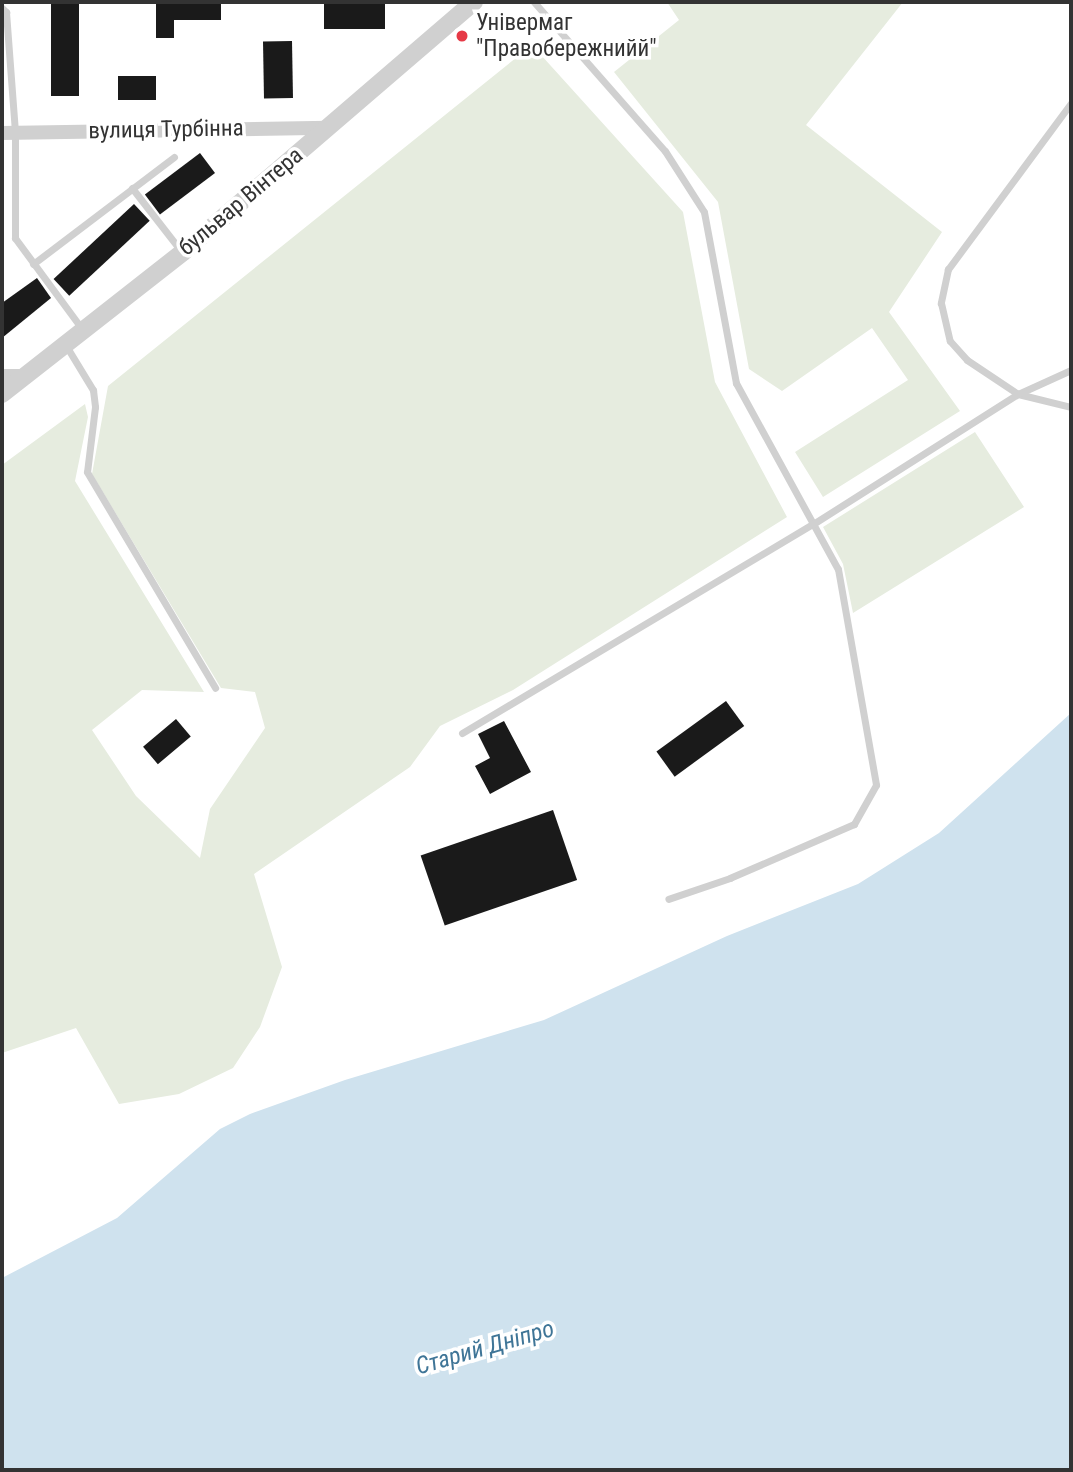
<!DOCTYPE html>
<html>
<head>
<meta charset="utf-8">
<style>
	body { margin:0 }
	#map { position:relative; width:1073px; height:1472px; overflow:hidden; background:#fff; font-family:"Roboto Condensed",sans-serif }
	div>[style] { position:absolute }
	.green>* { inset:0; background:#e6ecdf }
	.water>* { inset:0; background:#cfe2ee }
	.building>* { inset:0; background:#1a1a1a; transform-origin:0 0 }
	.service>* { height:7px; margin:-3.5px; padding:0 3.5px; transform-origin:3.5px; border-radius:3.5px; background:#d0d0d0 }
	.minor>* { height:14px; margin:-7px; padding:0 7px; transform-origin:7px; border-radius:7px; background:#d0d0d0 }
	.tertiary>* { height:18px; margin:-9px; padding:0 9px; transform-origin:9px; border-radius:9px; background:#d0d0d0 }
	.dots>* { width:19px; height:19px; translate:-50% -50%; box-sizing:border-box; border:4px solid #fff; border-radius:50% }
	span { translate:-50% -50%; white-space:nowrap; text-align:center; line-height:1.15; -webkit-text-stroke:7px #fff; paint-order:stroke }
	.poi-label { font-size:23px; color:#333 }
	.left { translate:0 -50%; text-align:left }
	.street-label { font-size:23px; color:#333 }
	.water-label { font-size:24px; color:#3f7597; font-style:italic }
	.frame { position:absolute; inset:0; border:4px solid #333; pointer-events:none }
</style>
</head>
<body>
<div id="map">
	<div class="green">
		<div style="clip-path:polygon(667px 2px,903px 2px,806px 125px,942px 232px,889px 312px,960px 411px,823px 497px,795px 452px,908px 380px,872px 328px,782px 391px,749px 369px,718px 202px,614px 72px,679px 20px)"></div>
		<div style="clip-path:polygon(532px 45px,683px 212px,715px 382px,787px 517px,513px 690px,440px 726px,410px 767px,254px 874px,282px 967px,260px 1027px,233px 1068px,179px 1094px,119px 1104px,76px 1028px,2px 1053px,2px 465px,85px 404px,88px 417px,75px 481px,204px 692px,142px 690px,92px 730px,136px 796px,200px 858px,210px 809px,265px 728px,255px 692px,221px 688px,92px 474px,108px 386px)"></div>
		<div style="clip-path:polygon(975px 432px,1024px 507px,853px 613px,843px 564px,823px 527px)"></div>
	</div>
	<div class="water">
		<div style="clip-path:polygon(1071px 713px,1071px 1470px,2px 1470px,2px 1278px,117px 1218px,220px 1129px,250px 1114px,345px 1080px,544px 1020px,727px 936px,858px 884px,939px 833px)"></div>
	</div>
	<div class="building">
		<div style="left:51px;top:2px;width:28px;height:94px"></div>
		<div style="clip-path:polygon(156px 2px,221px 2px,221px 20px,174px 20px,174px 38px,156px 38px)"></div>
		<div style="left:324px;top:2px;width:61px;height:27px"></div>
		<div style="left:292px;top:41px;width:57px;height:29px;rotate:89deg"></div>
		<div style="left:118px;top:76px;width:38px;height:24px"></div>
		<div style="left:200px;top:153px;width:25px;height:69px;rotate:53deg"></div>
		<div style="left:134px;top:204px;width:23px;height:110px;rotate:47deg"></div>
		<div style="clip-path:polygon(37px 278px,51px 298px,2px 338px,2px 303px)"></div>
		<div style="left:726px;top:701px;width:31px;height:86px;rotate:54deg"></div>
		<div style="left:176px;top:719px;width:23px;height:43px;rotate:50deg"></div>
		<div style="clip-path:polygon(504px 721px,531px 772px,490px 794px,475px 766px,490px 758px,478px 734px)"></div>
		<div style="left:553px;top:810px;width:74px;height:140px;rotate:71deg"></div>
	</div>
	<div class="service">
		<div style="left:534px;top:2px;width:198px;rotate:48.7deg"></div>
		<div style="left:665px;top:151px;width:72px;rotate:57.4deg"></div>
		<div style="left:704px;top:212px;width:174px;rotate:79.4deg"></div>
		<div style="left:736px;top:383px;width:212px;rotate:61.3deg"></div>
		<div style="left:838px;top:569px;width:219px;rotate:80deg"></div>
		<div style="left:876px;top:785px;width:45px;rotate:119.4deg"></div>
		<div style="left:854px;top:824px;width:135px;rotate:156.5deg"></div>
		<div style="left:730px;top:878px;width:65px;rotate:161.3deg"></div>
		<div style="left:2px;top:8px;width:6px;rotate:45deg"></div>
		<div style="left:6px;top:12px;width:121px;rotate:85.7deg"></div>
		<div style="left:15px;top:133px;width:105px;rotate:90deg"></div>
		<div style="left:15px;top:238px;width:113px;rotate:53.6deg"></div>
		<div style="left:1071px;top:103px;width:207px;rotate:126.5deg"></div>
		<div style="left:948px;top:269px;width:35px;rotate:102deg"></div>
		<div style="left:941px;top:303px;width:39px;rotate:77deg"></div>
		<div style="left:950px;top:341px;width:25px;rotate:48deg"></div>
		<div style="left:967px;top:360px;width:61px;rotate:33.7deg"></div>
		<div style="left:1018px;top:394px;width:55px;rotate:13.8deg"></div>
		<div style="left:132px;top:188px;width:80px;rotate:52.1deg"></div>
		<div style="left:33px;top:264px;width:177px;rotate:-37.2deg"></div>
		<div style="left:65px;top:344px;width:54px;rotate:58.7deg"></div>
		<div style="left:93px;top:390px;width:17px;rotate:83deg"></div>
		<div style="left:95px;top:407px;width:65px;rotate:97deg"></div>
		<div style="left:87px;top:472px;width:251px;rotate:59.3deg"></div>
		<div style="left:462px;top:733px;width:409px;rotate:-30.8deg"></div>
		<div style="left:813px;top:524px;width:243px;rotate:-32.4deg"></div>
		<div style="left:1018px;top:394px;width:58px;rotate:-24.4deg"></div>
	</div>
	<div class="minor">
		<div style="left:2px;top:133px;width:327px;rotate:-0.9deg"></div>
		<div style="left:2px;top:376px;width:23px"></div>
	</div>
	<div class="tertiary">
		<div style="left:2px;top:394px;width:230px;rotate:-38.1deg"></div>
		<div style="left:183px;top:252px;width:384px;rotate:-40.7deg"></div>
	</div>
	<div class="dots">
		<div style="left:462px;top:36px;background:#e63946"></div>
	</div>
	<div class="poi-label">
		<span class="left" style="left:476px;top:36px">Універмаг<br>"Правобережнийй"</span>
	</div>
	<div class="street-label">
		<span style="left:166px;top:130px;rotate:-1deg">вулиця Турбінна</span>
		<span style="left:241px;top:202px;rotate:-40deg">бульвар Вінтера</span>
	</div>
	<div class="water-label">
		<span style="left:485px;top:1348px;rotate:-16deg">Старий Дніпро</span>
	</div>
	<div class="frame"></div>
</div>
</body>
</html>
